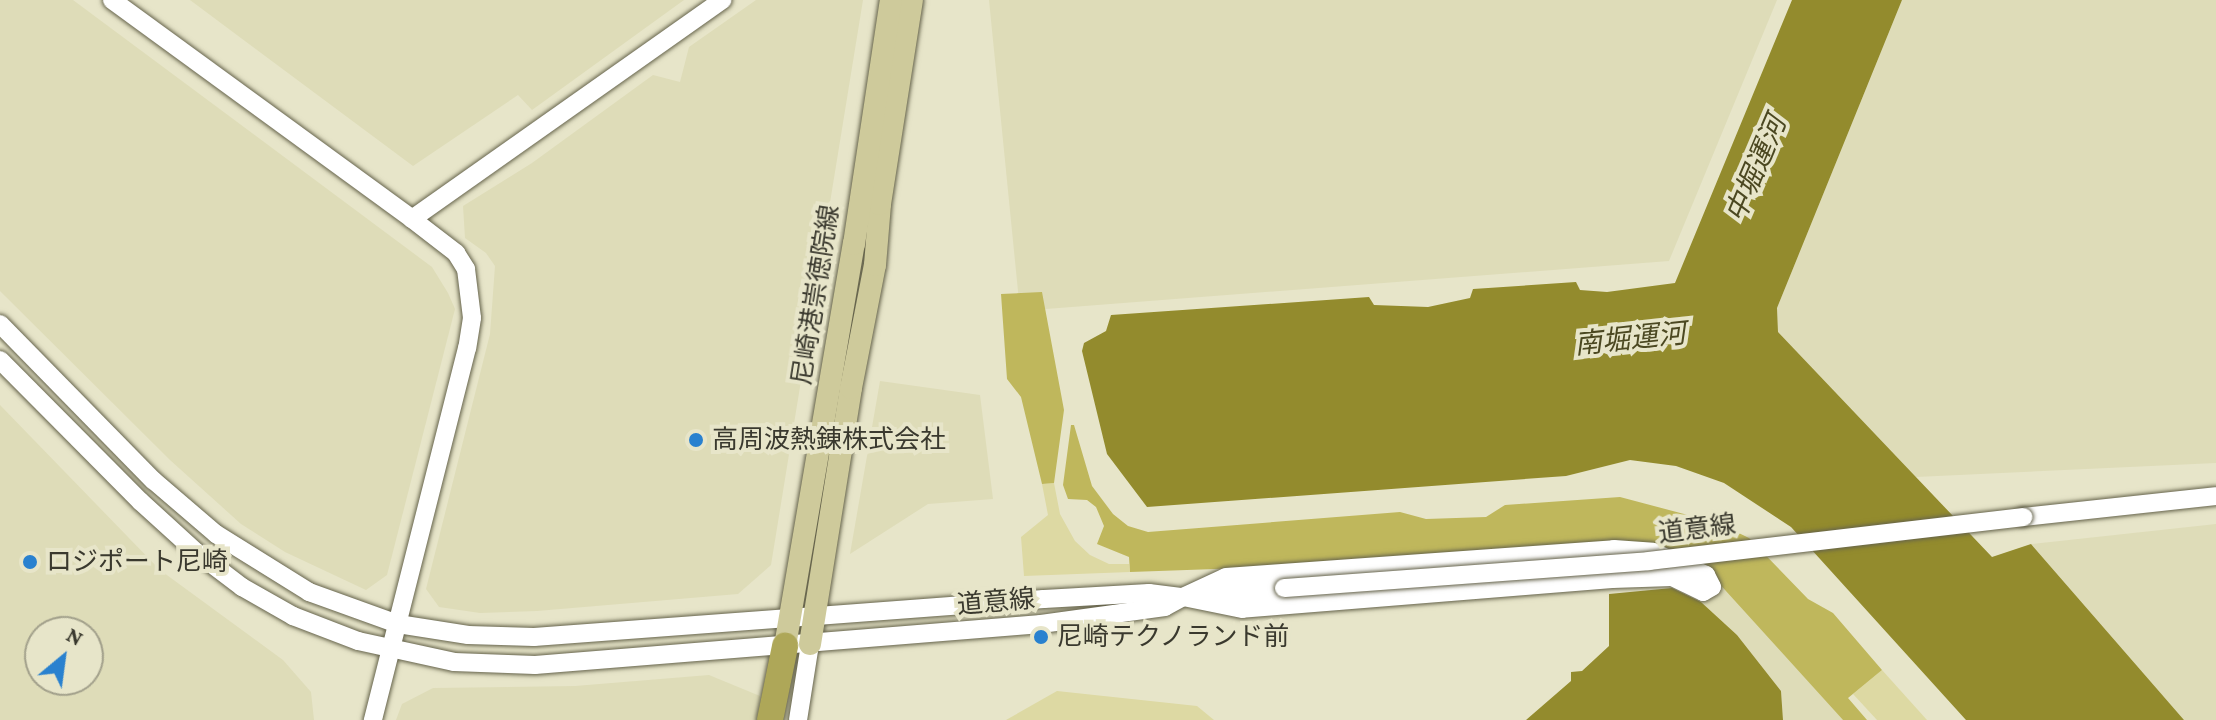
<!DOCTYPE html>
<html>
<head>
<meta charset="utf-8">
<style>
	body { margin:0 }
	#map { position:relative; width:2216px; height:720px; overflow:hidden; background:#e7e5c9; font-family:"Crimson Pro","Noto Sans JP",serif }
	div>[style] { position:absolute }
	.built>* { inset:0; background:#dedcb8 }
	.green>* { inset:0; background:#ddd9a3 }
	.forest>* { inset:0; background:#bfb75c }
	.water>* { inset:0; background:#938b2d }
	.roads { filter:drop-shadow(0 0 2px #65634b) drop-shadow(0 0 2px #65634b) }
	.minor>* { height:18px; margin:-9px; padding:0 9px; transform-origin:9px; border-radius:9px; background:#fff }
	.major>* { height:22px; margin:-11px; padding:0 11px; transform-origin:11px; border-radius:11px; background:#ceca9b }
	.highway>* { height:26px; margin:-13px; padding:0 13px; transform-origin:13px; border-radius:13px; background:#aea758 }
	.bridges { filter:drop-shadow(0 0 2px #65634b) drop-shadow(0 0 2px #65634b) }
	.minor-bridge>* { height:18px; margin:-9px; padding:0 9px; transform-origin:9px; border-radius:9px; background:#fff }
	.dots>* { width:22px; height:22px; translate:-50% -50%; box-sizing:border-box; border:4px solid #e7e5c9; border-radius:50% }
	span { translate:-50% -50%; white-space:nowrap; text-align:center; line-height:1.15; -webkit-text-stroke:8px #e7e5c9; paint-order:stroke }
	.street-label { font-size:26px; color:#3a392e }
	.poi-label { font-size:26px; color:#3a392e }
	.left { translate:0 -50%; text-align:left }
	.water-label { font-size:28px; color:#4b4821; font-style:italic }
	.north { position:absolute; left:24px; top:616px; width:80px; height:80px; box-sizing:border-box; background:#e7e5c9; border:2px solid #a2a08b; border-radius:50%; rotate:29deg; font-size:22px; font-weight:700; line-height:32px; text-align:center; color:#3a392e }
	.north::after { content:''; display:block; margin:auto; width:28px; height:36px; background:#2981cf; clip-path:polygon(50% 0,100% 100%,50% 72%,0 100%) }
</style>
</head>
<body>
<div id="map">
	<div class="built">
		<div style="clip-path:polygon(0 0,73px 0,432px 267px,448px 293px,455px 309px,387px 575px,366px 590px,285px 552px,241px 524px,170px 460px,0 291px)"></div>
		<div style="clip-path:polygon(190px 0,684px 0,532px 110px,518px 95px,413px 166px)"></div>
		<div style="clip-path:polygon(756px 0,863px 0,771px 565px,738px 594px,537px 611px,480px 613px,439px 607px,426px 589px,490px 334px,495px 266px,486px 253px,465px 238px,463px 206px,532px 163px,653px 75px,680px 82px,689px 47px)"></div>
		<div style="clip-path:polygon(989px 0,1777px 0,1669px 261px,1020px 311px)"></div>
		<div style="clip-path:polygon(1902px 0,2216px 0,2216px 463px,1916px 477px,1778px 332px,1777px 308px)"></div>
		<div style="clip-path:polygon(880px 381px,980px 395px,993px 499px,928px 504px,850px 554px)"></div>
		<div style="clip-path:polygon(evenodd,0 405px,160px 570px,283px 660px,311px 692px,314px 720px,0 720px,0 405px,88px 632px,88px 680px,40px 680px,40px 632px,88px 632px)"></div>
		<div style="clip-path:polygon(2216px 524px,2216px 720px,2184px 720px,2031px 544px)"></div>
		<div style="clip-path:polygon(1722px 584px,1843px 720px,1783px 720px,1781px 691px,1737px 635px,1701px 602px)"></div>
		<div style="clip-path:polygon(709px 675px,760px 696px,757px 720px,396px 720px,402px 704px,433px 688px,575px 686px)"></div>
	</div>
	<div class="green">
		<div style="clip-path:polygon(1054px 483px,1060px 514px,1075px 541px,1090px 555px,1109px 564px,1129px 564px,1130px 572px,1024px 576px,1021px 537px,1048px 515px,1042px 484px)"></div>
		<div style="clip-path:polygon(1882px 670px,1927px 720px,1877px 720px,1853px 694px)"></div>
		<div style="clip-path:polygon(1057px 691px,1197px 706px,1214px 720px,1006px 720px)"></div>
	</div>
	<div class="forest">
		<div style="clip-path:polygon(1042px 292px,1064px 410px,1054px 483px,1042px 484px,1021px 397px,1007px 379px,1001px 294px)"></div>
		<div style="clip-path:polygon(1071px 425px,1074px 425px,1092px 486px,1113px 514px,1128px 526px,1148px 532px,1400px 512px,1426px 519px,1486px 517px,1505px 505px,1620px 497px,1718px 523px,1749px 538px,1808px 599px,1833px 613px,1882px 670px,1848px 698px,1867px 720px,1843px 720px,1706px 569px,1673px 553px,1130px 572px,1129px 557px,1097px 544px,1104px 526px,1096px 507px,1087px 500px,1068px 499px,1063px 485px)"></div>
	</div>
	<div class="water">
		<div style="clip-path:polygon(1792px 0,1902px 0,1777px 308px,1778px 332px,1992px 557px,2031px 544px,2184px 720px,1966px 720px,1791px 527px,1724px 483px,1676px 466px,1630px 460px,1566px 476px,1147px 507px,1107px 454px,1082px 351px,1084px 343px,1106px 331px,1111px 315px,1369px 297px,1374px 305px,1428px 307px,1470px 298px,1473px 289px,1576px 282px,1580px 290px,1607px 292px,1675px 283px)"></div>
		<div style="clip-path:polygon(1672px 588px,1701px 602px,1737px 635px,1781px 691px,1783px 720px,1526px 720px,1571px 681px,1571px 672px,1582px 671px,1609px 646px,1609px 594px)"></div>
	</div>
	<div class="roads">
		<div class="minor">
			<div style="left:112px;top:0;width:371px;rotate:36.1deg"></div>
			<div style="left:412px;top:219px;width:56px;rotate:37.7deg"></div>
			<div style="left:456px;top:253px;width:19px;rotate:58deg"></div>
			<div style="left:466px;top:269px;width:49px;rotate:83deg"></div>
			<div style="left:472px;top:318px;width:30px;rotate:99deg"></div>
			<div style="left:467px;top:348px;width:384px;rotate:104.2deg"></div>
			<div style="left:412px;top:219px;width:380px;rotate:-35.2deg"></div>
			<div style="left:0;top:324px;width:219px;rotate:45.6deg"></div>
			<div style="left:153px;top:480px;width:83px;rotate:40.6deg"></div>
			<div style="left:216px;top:534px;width:110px;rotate:31.9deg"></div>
			<div style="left:309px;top:592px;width:95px;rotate:19.8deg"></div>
			<div style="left:398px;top:624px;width:71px;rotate:8.9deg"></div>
			<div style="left:468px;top:635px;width:66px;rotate:1.7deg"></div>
			<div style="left:534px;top:637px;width:511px;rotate:-4.26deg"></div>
			<div style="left:1044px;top:599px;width:105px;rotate:-3.3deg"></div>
			<div style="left:1149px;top:593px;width:34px;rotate:7deg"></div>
			<div style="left:1183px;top:597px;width:101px;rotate:-5.1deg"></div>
			<div style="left:0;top:360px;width:199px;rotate:45.2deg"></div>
			<div style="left:140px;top:501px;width:76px;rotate:42.3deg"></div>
			<div style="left:196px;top:552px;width:58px;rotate:37.3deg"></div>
			<div style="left:242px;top:587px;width:59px;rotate:29.6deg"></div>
			<div style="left:293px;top:616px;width:70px;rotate:21deg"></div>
			<div style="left:358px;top:641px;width:98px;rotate:12.3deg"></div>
			<div style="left:454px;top:662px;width:81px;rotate:2.1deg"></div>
			<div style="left:535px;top:665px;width:508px;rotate:-4.63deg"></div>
			<div style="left:1041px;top:624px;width:125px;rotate:-7.8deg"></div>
			<div style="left:1165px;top:607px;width:21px;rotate:-29deg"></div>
			<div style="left:1183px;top:597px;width:47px;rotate:-24.9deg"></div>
			<div style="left:1226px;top:577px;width:389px;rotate:-4.1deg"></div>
			<div style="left:1614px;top:549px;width:39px;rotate:4deg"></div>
			<div style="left:1653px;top:552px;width:58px;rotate:23.5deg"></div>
			<div style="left:1706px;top:575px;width:13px;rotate:63deg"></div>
			<div style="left:1712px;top:587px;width:10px;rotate:151deg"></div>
			<div style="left:1703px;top:592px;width:34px;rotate:-154deg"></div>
			<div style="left:1672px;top:577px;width:60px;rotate:178.1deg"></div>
			<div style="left:1612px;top:579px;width:371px;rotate:175.4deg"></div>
			<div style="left:1242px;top:609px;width:60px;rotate:-168.5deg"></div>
			<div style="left:2023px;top:517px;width:194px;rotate:-6.2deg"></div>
			<div style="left:798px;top:720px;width:77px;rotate:-81deg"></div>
		</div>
		<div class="major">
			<div style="left:810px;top:644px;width:259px;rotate:-80.9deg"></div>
			<div style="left:851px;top:388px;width:125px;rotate:-79deg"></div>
			<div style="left:875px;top:265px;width:61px;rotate:-85.3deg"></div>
			<div style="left:880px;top:204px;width:206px;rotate:-81.1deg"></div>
			<div style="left:785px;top:646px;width:408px;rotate:-80.3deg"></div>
			<div style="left:854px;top:244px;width:247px;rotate:-81.4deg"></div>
		</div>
		<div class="highway">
			<div style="left:770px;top:720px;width:76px;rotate:-78.5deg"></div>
		</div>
	</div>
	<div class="bridges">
		<div class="minor-bridge">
			<div style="left:1284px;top:588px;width:366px;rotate:-4.2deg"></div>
			<div style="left:1649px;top:561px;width:377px;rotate:-6.7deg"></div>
		</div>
	</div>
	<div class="dots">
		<div style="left:696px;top:440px;background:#2981cf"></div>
		<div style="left:30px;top:562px;background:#2981cf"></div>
		<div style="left:1041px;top:637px;background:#2981cf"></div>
	</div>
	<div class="street-label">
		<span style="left:816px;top:295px;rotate:-81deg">尼崎港崇徳院線</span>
		<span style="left:1697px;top:529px;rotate:-7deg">道意線</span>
		<span style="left:996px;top:602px;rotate:-5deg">道意線</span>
	</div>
	<div class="poi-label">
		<span class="left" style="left:712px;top:440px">高周波熱錬株式会社</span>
		<span class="left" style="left:46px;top:562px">ロジポート尼崎</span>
		<span class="left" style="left:1057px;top:637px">尼崎テクノランド前</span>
	</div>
	<div class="water-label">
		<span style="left:1756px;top:169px;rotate:-67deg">中堀運河</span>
		<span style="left:1630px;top:339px;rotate:-6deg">南堀運河</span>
	</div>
	<div class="north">N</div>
</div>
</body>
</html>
